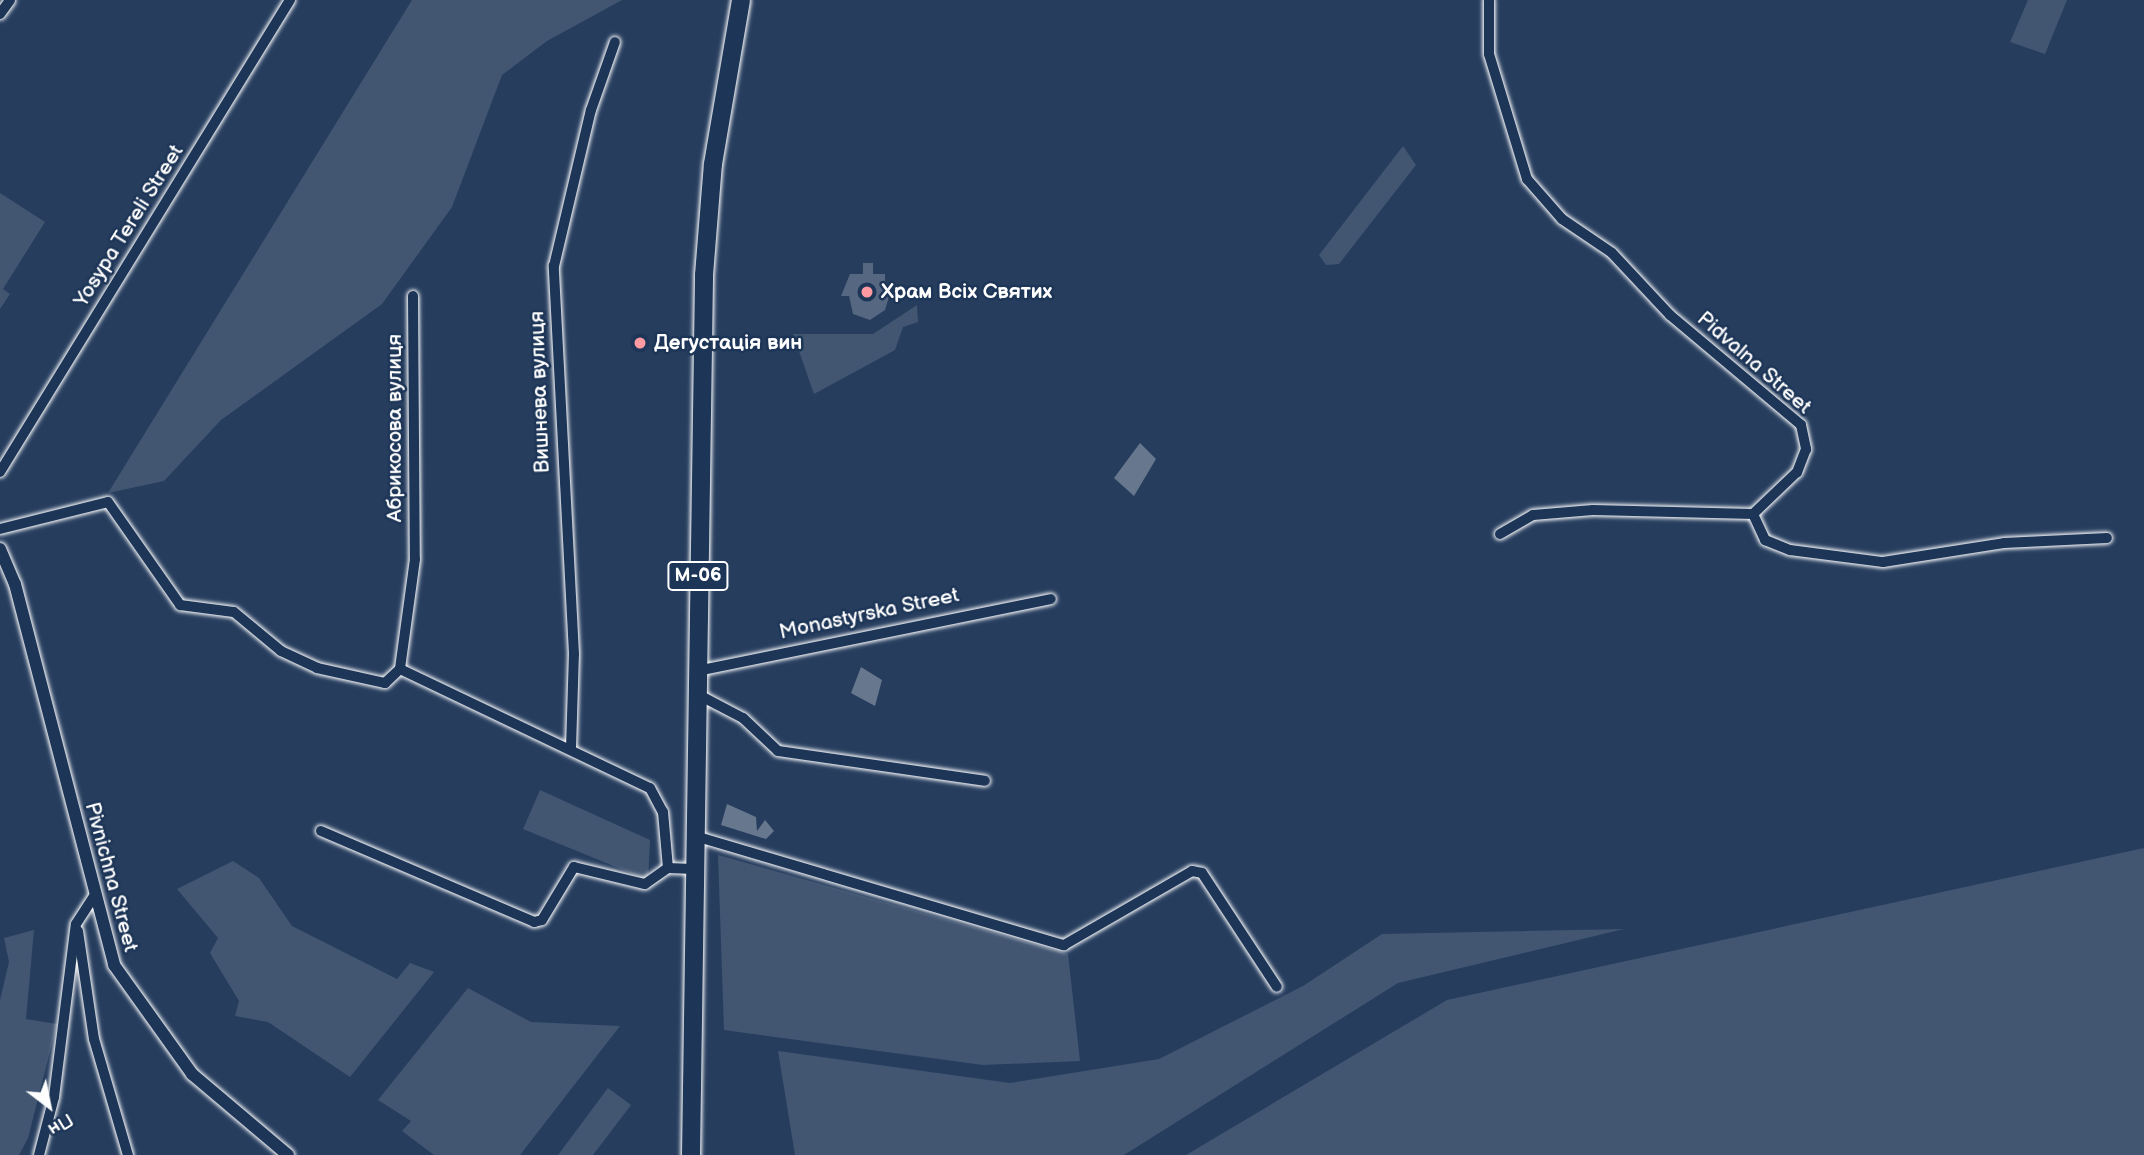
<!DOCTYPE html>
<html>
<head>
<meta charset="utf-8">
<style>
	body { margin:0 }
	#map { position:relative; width:2144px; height:1155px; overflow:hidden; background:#263d5e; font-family:"Balsamiq Sans",sans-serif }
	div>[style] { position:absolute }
	.green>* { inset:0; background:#425672 }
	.water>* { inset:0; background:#67788e }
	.building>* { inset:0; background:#556781 }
	.roads { filter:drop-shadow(0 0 2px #fff) drop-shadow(0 0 2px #fff) }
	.minor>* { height:10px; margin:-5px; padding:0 5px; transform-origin:5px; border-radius:5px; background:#1d3557 }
	.tertiary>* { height:12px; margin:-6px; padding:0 6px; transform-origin:6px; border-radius:6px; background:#1d3557 }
	.trunk>* { height:18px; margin:-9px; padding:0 9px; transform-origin:9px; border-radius:9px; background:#1d3557 }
	.dots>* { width:19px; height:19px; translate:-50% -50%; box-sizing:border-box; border:4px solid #1d3557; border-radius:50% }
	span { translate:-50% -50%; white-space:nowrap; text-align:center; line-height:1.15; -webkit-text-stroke:5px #1d3557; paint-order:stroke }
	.shield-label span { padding:2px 5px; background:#1d3557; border:2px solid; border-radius:5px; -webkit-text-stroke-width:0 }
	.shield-label { font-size:19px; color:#fff; font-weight:700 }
	.street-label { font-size:21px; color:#fff }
	.poi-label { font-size:21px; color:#fff; font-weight:700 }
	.left { translate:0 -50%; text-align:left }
	.north { position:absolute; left:14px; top:1071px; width:70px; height:70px; -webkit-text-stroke:5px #1d3557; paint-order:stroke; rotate:148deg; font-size:19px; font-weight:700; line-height:28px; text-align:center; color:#fff }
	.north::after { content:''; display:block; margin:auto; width:24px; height:32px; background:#fff; clip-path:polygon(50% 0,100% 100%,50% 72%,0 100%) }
</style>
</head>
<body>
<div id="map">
	<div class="green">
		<div style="clip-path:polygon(412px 0,622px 0,547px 41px,502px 75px,452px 207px,382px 304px,221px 420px,164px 481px,108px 493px)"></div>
		<div style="clip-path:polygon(2028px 0,2067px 0,2045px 54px,2010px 42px)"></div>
		<div style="clip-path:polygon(1403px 146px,1416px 165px,1339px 264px,1326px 265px,1319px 255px)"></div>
		<div style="clip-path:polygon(0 193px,45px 222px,3px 289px,10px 294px,0 309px)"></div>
		<div style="clip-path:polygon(917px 305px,918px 322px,903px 327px,895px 350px,814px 394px,793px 334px,873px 334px)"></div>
		<div style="clip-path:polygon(540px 790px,650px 840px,648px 880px,523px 829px)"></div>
		<div style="clip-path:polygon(2144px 848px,2144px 1155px,1186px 1155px,1447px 1000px)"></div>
		<div style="clip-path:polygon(718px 855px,1068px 954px,1080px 1061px,983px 1065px,724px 1030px)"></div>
		<div style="clip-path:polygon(233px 861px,259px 878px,292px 926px,397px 979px,410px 963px,434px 972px,350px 1077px,268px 1022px,235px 1016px,239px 1001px,210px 953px,218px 938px,177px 889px)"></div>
		<div style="clip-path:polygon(1624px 929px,1398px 983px,1124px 1155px,795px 1155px,778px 1051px,1010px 1083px,1159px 1059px,1303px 986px,1382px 934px)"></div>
		<div style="clip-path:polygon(34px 930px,26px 1019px,57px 1024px,28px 1138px,19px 1155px,0 1155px,0 1000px,9px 962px,4px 938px)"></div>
		<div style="clip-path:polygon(468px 988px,531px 1022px,620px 1026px,520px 1155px,434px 1155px,402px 1131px,411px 1121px,378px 1100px)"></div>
		<div style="clip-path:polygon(608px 1088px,631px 1105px,593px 1155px,558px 1155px)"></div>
	</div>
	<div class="water">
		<div style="clip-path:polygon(1140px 443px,1156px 459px,1134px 496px,1114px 478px)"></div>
		<div style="clip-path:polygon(861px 667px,882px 680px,875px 706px,851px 693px)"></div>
		<div style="clip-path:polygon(727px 804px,756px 817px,757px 831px,765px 820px,774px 831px,766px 839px,721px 825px)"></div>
	</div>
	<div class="building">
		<div style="clip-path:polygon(863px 263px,873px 263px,873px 274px,885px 274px,885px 288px,892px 287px,885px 310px,870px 320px,853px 314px,849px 296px,841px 296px,850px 274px,863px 274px)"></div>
	</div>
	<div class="roads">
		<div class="minor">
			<div style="left:1489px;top:0;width:54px;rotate:90deg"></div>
			<div style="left:1489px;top:54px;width:131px;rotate:73.1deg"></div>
			<div style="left:1527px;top:179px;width:53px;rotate:48.8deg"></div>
			<div style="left:1562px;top:219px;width:60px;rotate:34.2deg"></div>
			<div style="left:1612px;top:253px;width:85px;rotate:46.9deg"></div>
			<div style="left:1670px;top:315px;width:171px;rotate:40deg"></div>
			<div style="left:1801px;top:425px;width:25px;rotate:78deg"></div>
			<div style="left:1806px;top:449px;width:25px;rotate:111deg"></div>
			<div style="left:1797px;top:472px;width:61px;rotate:136.3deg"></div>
			<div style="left:1753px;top:514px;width:29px;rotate:65deg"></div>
			<div style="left:1765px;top:540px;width:27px;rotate:22deg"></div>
			<div style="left:1790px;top:550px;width:94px;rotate:7.4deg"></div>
			<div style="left:1883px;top:562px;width:122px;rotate:-8.9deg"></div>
			<div style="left:2004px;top:543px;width:103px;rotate:-2.8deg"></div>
			<div style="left:0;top:14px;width:17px;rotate:-54deg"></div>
			<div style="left:413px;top:296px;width:263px;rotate:89.6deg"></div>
			<div style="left:415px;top:559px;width:111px;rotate:97.8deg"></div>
			<div style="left:400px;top:669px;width:277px;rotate:25.5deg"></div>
			<div style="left:650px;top:788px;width:27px;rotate:62deg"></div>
			<div style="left:663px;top:812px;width:56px;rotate:84.9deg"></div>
			<div style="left:0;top:472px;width:554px;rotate:-58.43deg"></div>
			<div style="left:0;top:529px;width:111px;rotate:-14deg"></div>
			<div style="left:108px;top:502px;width:126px;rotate:55deg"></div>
			<div style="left:180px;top:605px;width:54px;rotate:7.4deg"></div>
			<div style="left:234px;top:612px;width:61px;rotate:39.7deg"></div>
			<div style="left:281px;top:651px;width:40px;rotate:25deg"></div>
			<div style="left:317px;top:668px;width:70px;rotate:12.4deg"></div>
			<div style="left:385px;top:683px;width:21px;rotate:-43deg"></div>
			<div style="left:1500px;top:534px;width:38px;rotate:-30deg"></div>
			<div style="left:1533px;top:515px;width:60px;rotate:-4.8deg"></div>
			<div style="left:1593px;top:510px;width:160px;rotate:1.4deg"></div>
			<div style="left:697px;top:671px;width:361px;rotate:-11.5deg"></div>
			<div style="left:697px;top:694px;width:52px;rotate:27.6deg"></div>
			<div style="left:743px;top:718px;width:48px;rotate:43.3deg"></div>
			<div style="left:778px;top:751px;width:209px;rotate:8.2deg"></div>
			<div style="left:571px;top:748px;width:94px;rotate:-88.2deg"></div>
			<div style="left:574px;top:654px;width:389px;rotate:-93deg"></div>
			<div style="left:554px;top:266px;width:160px;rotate:-76.7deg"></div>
			<div style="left:591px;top:110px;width:72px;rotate:-70.6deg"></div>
			<div style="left:321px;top:831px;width:232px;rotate:23.1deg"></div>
			<div style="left:534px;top:922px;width:8px;rotate:-14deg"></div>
			<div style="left:542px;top:920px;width:62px;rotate:-58.9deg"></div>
			<div style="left:574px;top:867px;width:73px;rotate:13.5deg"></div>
			<div style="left:645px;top:884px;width:28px;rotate:-35deg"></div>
			<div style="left:668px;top:868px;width:26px;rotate:2deg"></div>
			<div style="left:695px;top:836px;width:385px;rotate:16.5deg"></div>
			<div style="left:1064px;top:945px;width:148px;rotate:-30deg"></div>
			<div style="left:1192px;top:871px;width:10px;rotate:11deg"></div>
			<div style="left:1202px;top:873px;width:136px;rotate:56.7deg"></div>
			<div style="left:78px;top:931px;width:109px;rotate:81.6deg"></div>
			<div style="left:94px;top:1039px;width:121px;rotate:73.7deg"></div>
			<div style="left:39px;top:1155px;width:60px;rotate:-75.5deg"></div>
			<div style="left:54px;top:1097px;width:174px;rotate:-82.8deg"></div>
			<div style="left:76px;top:924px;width:33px;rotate:-57deg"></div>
		</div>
		<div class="tertiary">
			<div style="left:0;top:549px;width:38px;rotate:67deg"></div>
			<div style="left:15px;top:584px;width:394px;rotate:75.4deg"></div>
			<div style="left:114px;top:965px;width:134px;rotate:54.4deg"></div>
			<div style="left:192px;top:1074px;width:126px;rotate:40.2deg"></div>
		</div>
		<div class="trunk">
			<div style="left:691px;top:1155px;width:880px;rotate:-89.15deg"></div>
			<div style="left:704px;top:275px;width:111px;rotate:-85.4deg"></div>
			<div style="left:713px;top:164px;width:166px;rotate:-80.3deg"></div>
		</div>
	</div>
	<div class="dots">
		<div style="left:867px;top:292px;background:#ff9aa2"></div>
		<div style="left:640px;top:343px;background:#ff9aa2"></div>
	</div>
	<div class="shield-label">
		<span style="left:698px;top:576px">М-06</span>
	</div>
	<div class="street-label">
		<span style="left:129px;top:226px;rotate:-58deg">Yosypa Tereli Street</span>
		<span style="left:1754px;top:363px;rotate:41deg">Pidvalna Street</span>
		<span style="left:540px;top:392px;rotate:-92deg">Вишнева вулиця</span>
		<span style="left:395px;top:428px;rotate:-90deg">Абрикосова вулиця</span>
		<span style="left:869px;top:614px;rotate:-12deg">Monastyrska Street</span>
		<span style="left:111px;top:877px;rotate:75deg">Pivnichna Street</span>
	</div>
	<div class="poi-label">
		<span class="left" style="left:881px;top:292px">Храм Всіх Святих</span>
		<span class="left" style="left:654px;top:343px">Дегустація вин</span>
	</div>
	<div class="north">Пн</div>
</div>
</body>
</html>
